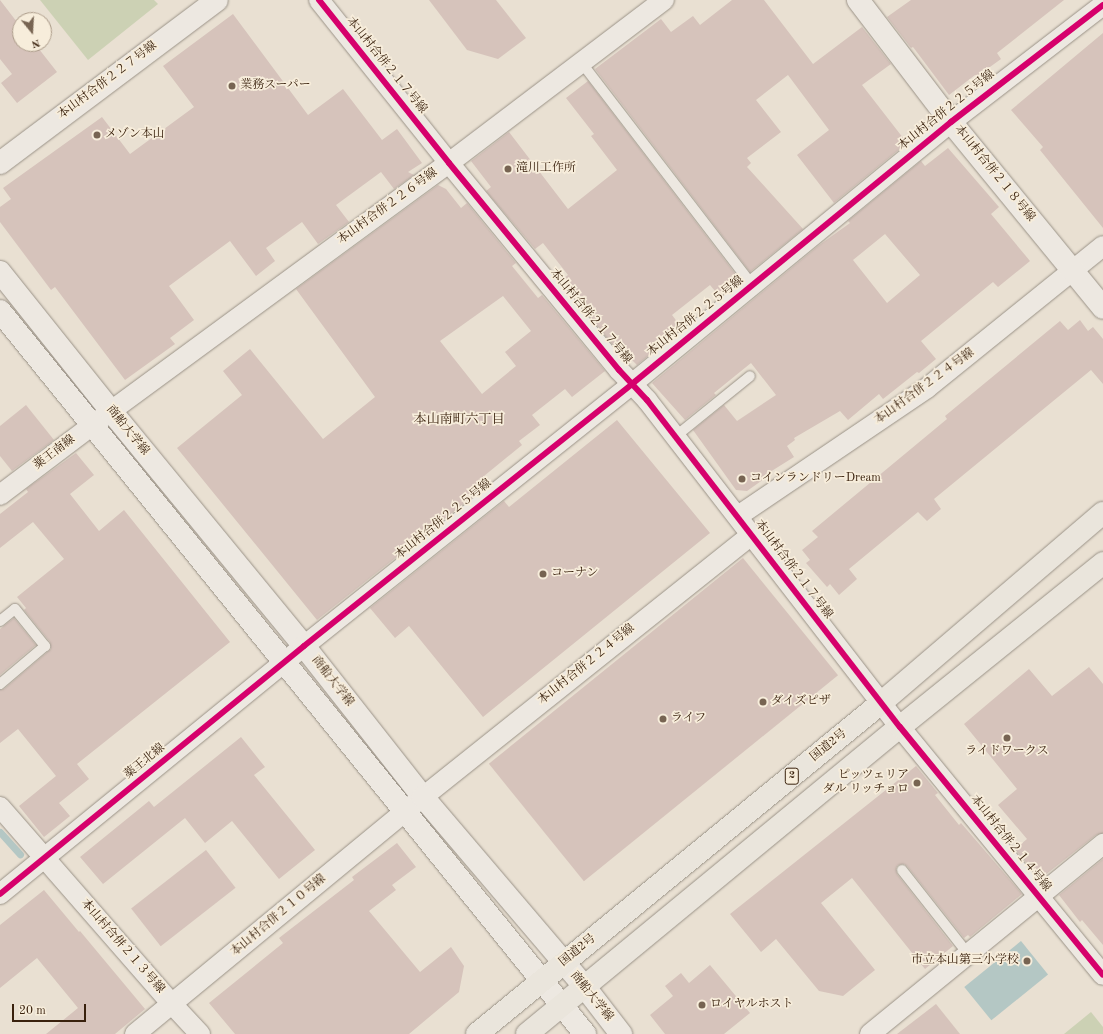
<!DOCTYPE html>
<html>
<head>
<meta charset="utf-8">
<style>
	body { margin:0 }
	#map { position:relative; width:1103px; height:1034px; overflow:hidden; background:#e9e0d2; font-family:"Old Standard TT","Noto Serif JP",serif }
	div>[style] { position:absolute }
	.green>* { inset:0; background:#ccd1b4 }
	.water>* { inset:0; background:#b4c7c4; transform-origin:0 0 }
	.stream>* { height:7px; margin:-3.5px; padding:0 3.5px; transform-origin:3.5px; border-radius:3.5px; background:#b4c7c4 }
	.building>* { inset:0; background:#d6c3bb; transform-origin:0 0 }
	.roads { filter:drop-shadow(0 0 1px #9a9287) drop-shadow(0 0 1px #9a9287) }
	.service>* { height:10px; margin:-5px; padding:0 5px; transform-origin:5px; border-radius:5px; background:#ede8e1 }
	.minor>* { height:20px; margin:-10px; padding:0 10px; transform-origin:10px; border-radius:10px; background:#ede8e1 }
	.tertiary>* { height:22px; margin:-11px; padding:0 11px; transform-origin:11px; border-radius:11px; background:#ede8e1 }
	.trunk>* { height:22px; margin:-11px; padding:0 11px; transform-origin:11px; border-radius:11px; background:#eae5dc }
	.cycleway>* { height:6px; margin:-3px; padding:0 3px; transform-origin:3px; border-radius:3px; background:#d6006c }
	.dots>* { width:11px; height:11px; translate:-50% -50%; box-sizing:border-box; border:2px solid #f7eddb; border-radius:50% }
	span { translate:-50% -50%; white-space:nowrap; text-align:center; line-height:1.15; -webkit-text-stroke:3.5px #f7eddb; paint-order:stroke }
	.shield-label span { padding:1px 3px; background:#f7eddb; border:1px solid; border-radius:3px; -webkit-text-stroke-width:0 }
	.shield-label { font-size:11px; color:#39210d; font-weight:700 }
	.street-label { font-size:12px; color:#39210d }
	.poi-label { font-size:12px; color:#39210d }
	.left { translate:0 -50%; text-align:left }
	.right { translate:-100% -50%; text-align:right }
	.neighbourhood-label { font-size:13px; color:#39210d }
	.north { position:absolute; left:12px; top:12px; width:40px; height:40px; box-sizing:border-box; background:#f7eddb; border:1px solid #ab9b89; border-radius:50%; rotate:162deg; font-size:11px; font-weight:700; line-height:16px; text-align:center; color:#39210d }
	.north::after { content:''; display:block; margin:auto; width:14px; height:18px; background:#776452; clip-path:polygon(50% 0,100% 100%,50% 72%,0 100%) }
	.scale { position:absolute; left:12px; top:1004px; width:74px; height:18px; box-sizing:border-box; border:2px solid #39210d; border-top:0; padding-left:5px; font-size:12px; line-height:14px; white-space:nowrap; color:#39210d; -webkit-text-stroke:3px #f7eddb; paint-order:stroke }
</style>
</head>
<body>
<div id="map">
	<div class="green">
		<div style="clip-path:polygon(40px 0,154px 0,158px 4px,88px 60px)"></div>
		<div style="clip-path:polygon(1091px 1012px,1103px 1027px,1103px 1034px,1064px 1034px)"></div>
	</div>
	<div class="water">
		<div style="left:1021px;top:941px;width:43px;height:73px;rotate:51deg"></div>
	</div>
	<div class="stream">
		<div style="left:0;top:832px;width:30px;rotate:48deg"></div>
	</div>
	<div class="building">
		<div style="clip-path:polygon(0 0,20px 26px,20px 44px,35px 44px,57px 72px,17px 103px,1px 83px,12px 74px,0 59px)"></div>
		<div style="clip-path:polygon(429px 0,496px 0,526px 38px,498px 59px,467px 50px)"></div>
		<div style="clip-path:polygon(732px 0,764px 0,813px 64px,862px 27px,891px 64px,862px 85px,907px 143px,834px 203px,797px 155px,829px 130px,788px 75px,756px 100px,781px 132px,747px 158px,751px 163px,747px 167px,803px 229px,750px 272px,595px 69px,661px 19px,671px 32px,693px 16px,700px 25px)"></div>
		<div style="clip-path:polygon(911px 0,1064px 0,997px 53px,1001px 59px,976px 77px,975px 75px,949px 95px,913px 47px,911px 48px,887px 17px)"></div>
		<div style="clip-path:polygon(233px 14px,308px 115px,343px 89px,382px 140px,397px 129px,422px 163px,408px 172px,414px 175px,394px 189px,381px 172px,336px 205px,349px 222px,318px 244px,302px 222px,266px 248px,275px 261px,256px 276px,230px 241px,169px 286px,194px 320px,170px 338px,175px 344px,125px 380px,55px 287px,51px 290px,0 222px,0 207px,11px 199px,3px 188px,102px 117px,130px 154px,194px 107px,163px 66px)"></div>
		<div style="clip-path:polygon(1103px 33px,1103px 228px,1040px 150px,1043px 147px,1011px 110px)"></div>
		<div style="clip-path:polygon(588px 81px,740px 280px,720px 297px,710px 285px,672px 315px,682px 328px,637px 365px,626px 354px,623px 357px,560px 281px,568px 275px,543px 243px,535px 249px,486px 191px,491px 187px,471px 161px,509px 132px,568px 209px,617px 170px,591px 136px,594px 134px,566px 98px)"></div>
		<div style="clip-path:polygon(evenodd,948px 148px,999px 207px,991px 214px,1030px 261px,998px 287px,993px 282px,921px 341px,936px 359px,919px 373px,917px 372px,883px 399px,879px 394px,848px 420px,840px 411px,794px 438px,795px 440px,787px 446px,794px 457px,762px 477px,764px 479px,747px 491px,736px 490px,693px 430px,724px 405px,737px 421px,776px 395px,751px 363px,714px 393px,716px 395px,685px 420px,652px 383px,818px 246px,850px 223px,848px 221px,921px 161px,925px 166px,948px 148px,885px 234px,920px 275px,887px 303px,853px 260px,885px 234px)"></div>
		<div style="clip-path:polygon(evenodd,438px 185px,446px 189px,461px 208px,467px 203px,516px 263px,512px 266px,538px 298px,542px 295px,605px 371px,572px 397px,565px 389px,532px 415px,540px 425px,519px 441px,522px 445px,484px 476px,490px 483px,317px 620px,177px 448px,242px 395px,223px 371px,250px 349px,323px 439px,375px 397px,296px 289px,438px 185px,503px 296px,531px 331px,505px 352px,516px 366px,482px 394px,440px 341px,503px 296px)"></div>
		<div style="clip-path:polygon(1080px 320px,1088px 331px,1093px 327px,1103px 339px,1103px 384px,1091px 370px,934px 499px,941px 509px,927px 521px,918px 512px,849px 569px,857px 579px,839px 595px,830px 584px,827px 587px,806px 563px,810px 560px,802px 550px,818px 537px,812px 531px,947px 419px,945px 416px,1060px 321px,1068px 330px)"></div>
		<div style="clip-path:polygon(26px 405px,54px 440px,12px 471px,0 456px,0 426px)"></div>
		<div style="clip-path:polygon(617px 420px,710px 533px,483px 717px,409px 626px,395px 638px,370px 608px,504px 501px,509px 507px)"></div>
		<div style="clip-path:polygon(76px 453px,94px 475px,70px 494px,99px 531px,124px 510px,230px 642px,77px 764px,89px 779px,59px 803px,70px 816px,44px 837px,19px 806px,56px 776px,18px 729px,0 743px,0 690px,4px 689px,51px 649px,50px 642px,24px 610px,26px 608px,17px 597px,64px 559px,33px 522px,0 548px,0 514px,28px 492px,26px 489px)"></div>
		<div style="left:743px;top:558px;width:151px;height:327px;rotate:51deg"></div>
		<div style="clip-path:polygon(14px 618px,36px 645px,0 675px,0 629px)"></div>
		<div style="clip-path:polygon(1089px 667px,1103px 684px,1103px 833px,1096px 835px,1040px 879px,1015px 849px,1027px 839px,998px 805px,1017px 789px,964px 724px,1029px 669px,1052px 696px)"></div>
		<div style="clip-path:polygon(241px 737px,265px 767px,254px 775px,315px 850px,279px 879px,232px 821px,205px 843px,185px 818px,103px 884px,80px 857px,149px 801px,154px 807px)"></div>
		<div style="clip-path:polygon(916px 766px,938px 793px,935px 795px,959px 825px,961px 823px,1022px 894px,970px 937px,968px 935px,964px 938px,907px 866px,904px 864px,898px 865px,896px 868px,897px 874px,953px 946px,925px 969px,852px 878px,821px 903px,875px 970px,843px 996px,819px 991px,776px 939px,761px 952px,730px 914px)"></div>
		<div style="clip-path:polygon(397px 843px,416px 867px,392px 885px,396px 890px,369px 911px,420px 972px,451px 947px,464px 966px,459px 992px,409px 1034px,235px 1034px,209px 1003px,283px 943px,279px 938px,354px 880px,352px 877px)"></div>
		<div style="left:206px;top:850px;width:48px;height:95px;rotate:52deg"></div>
		<div style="clip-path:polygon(1103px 859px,1103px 945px,1082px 920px,1080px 922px,1059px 895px)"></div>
		<div style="clip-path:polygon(44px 890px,79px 932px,80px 931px,145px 1009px,115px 1034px,46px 1034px,78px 1008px,37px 958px,0 988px,0 925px)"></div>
		<div style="clip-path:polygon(710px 965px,750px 1013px,724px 1034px,665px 1034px,650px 1015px,673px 996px,665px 986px,681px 973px,689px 983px)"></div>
		<div style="clip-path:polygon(936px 1004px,960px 1034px,897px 1034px)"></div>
	</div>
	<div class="roads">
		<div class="service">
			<div style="left:581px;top:62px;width:281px;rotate:52.5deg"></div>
			<div style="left:676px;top:436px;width:95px;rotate:-39deg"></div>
			<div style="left:0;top:621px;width:19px;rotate:-39deg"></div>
			<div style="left:15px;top:609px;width:48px;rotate:51deg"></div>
			<div style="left:45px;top:646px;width:59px;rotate:139.8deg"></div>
			<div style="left:902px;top:870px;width:107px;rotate:51.8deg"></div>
		</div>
		<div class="minor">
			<div style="left:319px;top:0;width:208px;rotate:51.4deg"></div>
			<div style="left:449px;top:163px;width:268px;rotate:50.6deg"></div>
			<div style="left:619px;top:370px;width:41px;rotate:47deg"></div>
			<div style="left:647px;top:400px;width:413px;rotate:52.3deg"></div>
			<div style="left:900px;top:727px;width:320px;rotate:50.7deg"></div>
			<div style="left:0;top:495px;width:139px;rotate:-37.1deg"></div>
			<div style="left:111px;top:411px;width:419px;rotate:-36.3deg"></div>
			<div style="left:449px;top:163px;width:270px;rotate:-37.2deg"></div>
			<div style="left:738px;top:516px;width:228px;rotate:-34.1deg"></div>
			<div style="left:927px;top:388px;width:226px;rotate:-38.9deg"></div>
			<div style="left:0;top:807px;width:262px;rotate:48.9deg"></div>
			<div style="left:172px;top:1004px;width:41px;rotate:47deg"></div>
			<div style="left:0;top:894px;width:392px;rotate:-39.2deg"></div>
			<div style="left:304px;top:646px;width:420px;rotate:-38.6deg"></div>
			<div style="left:632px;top:384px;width:413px;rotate:-39.4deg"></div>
			<div style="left:951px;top:122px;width:192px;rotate:-37.6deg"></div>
			<div style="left:135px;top:1034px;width:373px;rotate:-39.5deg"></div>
			<div style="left:423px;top:797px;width:421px;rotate:-38.6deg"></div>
			<div style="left:870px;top:1034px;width:301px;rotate:-39.2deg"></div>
		</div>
		<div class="tertiary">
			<div style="left:858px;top:0;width:153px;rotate:52.7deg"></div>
			<div style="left:951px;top:122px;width:240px;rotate:50.7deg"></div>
			<div style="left:0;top:163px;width:271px;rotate:-36.9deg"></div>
			<div style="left:0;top:272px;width:178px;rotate:51.4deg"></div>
			<div style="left:111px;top:411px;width:304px;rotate:50.6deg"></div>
			<div style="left:304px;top:646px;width:192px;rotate:51.8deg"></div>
			<div style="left:423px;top:797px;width:248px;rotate:49.6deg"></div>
			<div style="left:584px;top:986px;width:61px;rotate:52.4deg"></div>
			<div style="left:0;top:311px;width:930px;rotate:51.02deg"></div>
		</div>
		<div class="trunk">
			<div style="left:477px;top:1034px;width:522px;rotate:-39.33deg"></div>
			<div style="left:881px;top:703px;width:292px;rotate:-40.6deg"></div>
			<div style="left:527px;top:1034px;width:483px;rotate:-39.5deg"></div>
			<div style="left:900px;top:727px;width:261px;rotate:-38.9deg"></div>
		</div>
	</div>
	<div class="cycleway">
		<div style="left:319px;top:0;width:208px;rotate:51.4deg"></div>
		<div style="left:449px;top:163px;width:268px;rotate:50.6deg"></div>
		<div style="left:619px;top:370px;width:41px;rotate:47deg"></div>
		<div style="left:647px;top:400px;width:413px;rotate:52.3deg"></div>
		<div style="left:900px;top:727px;width:320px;rotate:50.7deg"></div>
		<div style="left:0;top:894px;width:392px;rotate:-39.2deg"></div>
		<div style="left:304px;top:646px;width:420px;rotate:-38.6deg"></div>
		<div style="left:632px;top:384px;width:413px;rotate:-39.4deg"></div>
		<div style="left:951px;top:122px;width:192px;rotate:-37.6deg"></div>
	</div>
	<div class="dots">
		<div style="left:232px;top:86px;background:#776452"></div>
		<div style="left:97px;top:135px;background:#776452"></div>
		<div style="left:508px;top:169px;background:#776452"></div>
		<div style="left:742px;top:479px;background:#776452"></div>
		<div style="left:543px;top:574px;background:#776452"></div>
		<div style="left:763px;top:702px;background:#776452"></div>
		<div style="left:663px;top:719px;background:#776452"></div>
		<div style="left:1007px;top:738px;background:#776452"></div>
		<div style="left:917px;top:783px;background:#776452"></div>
		<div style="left:1027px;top:961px;background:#776452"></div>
		<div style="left:702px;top:1005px;background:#776452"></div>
	</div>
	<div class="shield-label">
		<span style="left:792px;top:776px">2</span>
	</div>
	<div class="street-label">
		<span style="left:386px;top:66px;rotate:51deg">本山村合併２１７号線</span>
		<span style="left:108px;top:81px;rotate:-37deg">本山村合併２２７号線</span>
		<span style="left:947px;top:111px;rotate:-39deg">本山村合併２２５号線</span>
		<span style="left:994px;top:174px;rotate:51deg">本山村合併２１８号線</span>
		<span style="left:388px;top:207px;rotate:-36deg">本山村合併２２６号線</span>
		<span style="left:590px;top:317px;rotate:50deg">本山村合併２１７号線</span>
		<span style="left:696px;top:317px;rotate:-39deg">本山村合併２２５号線</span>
		<span style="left:925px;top:387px;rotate:-36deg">本山村合併２２４号線</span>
		<span style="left:127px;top:431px;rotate:51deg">商船大学線</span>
		<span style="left:55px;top:453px;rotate:-37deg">薬王南線</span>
		<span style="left:444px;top:520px;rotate:-39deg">本山村合併２２５号線</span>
		<span style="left:793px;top:570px;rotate:53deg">本山村合併２１７号線</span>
		<span style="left:587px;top:665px;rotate:-39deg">本山村合併２２４号線</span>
		<span style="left:332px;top:682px;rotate:52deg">商船大学線</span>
		<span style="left:829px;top:746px;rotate:-39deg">国道2号</span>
		<span style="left:145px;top:762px;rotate:-39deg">薬王北線</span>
		<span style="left:1010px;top:844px;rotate:51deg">本山村合併２１４号線</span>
		<span style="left:279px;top:916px;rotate:-40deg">本山村合併２１０号線</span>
		<span style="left:122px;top:947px;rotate:49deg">本山村合併２１３号線</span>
		<span style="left:578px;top:951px;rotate:-39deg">国道2号</span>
		<span style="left:591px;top:997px;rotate:51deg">商船大学線</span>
	</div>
	<div class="poi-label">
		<span class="left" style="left:240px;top:86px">業務スーパー</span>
		<span class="left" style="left:105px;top:135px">メゾン本山</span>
		<span class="left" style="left:516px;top:169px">滝川工作所</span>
		<span class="left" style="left:750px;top:479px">コインランドリーDream</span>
		<span class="left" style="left:551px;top:574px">コーナン</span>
		<span class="left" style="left:771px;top:702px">ダイズピザ</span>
		<span class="left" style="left:671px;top:719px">ライフ</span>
		<span style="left:1007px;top:752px">ライドワークス</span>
		<span class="right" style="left:909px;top:783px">ピッツェリア<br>ダル リッチョロ</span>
		<span class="right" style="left:1019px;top:961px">市立本山第三小学校</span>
		<span class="left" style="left:710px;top:1005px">ロイヤルホスト</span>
	</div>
	<div class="neighbourhood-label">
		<span style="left:459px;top:420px">本山南町六丁目</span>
	</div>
	<div class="north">N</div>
	<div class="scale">20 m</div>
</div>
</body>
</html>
